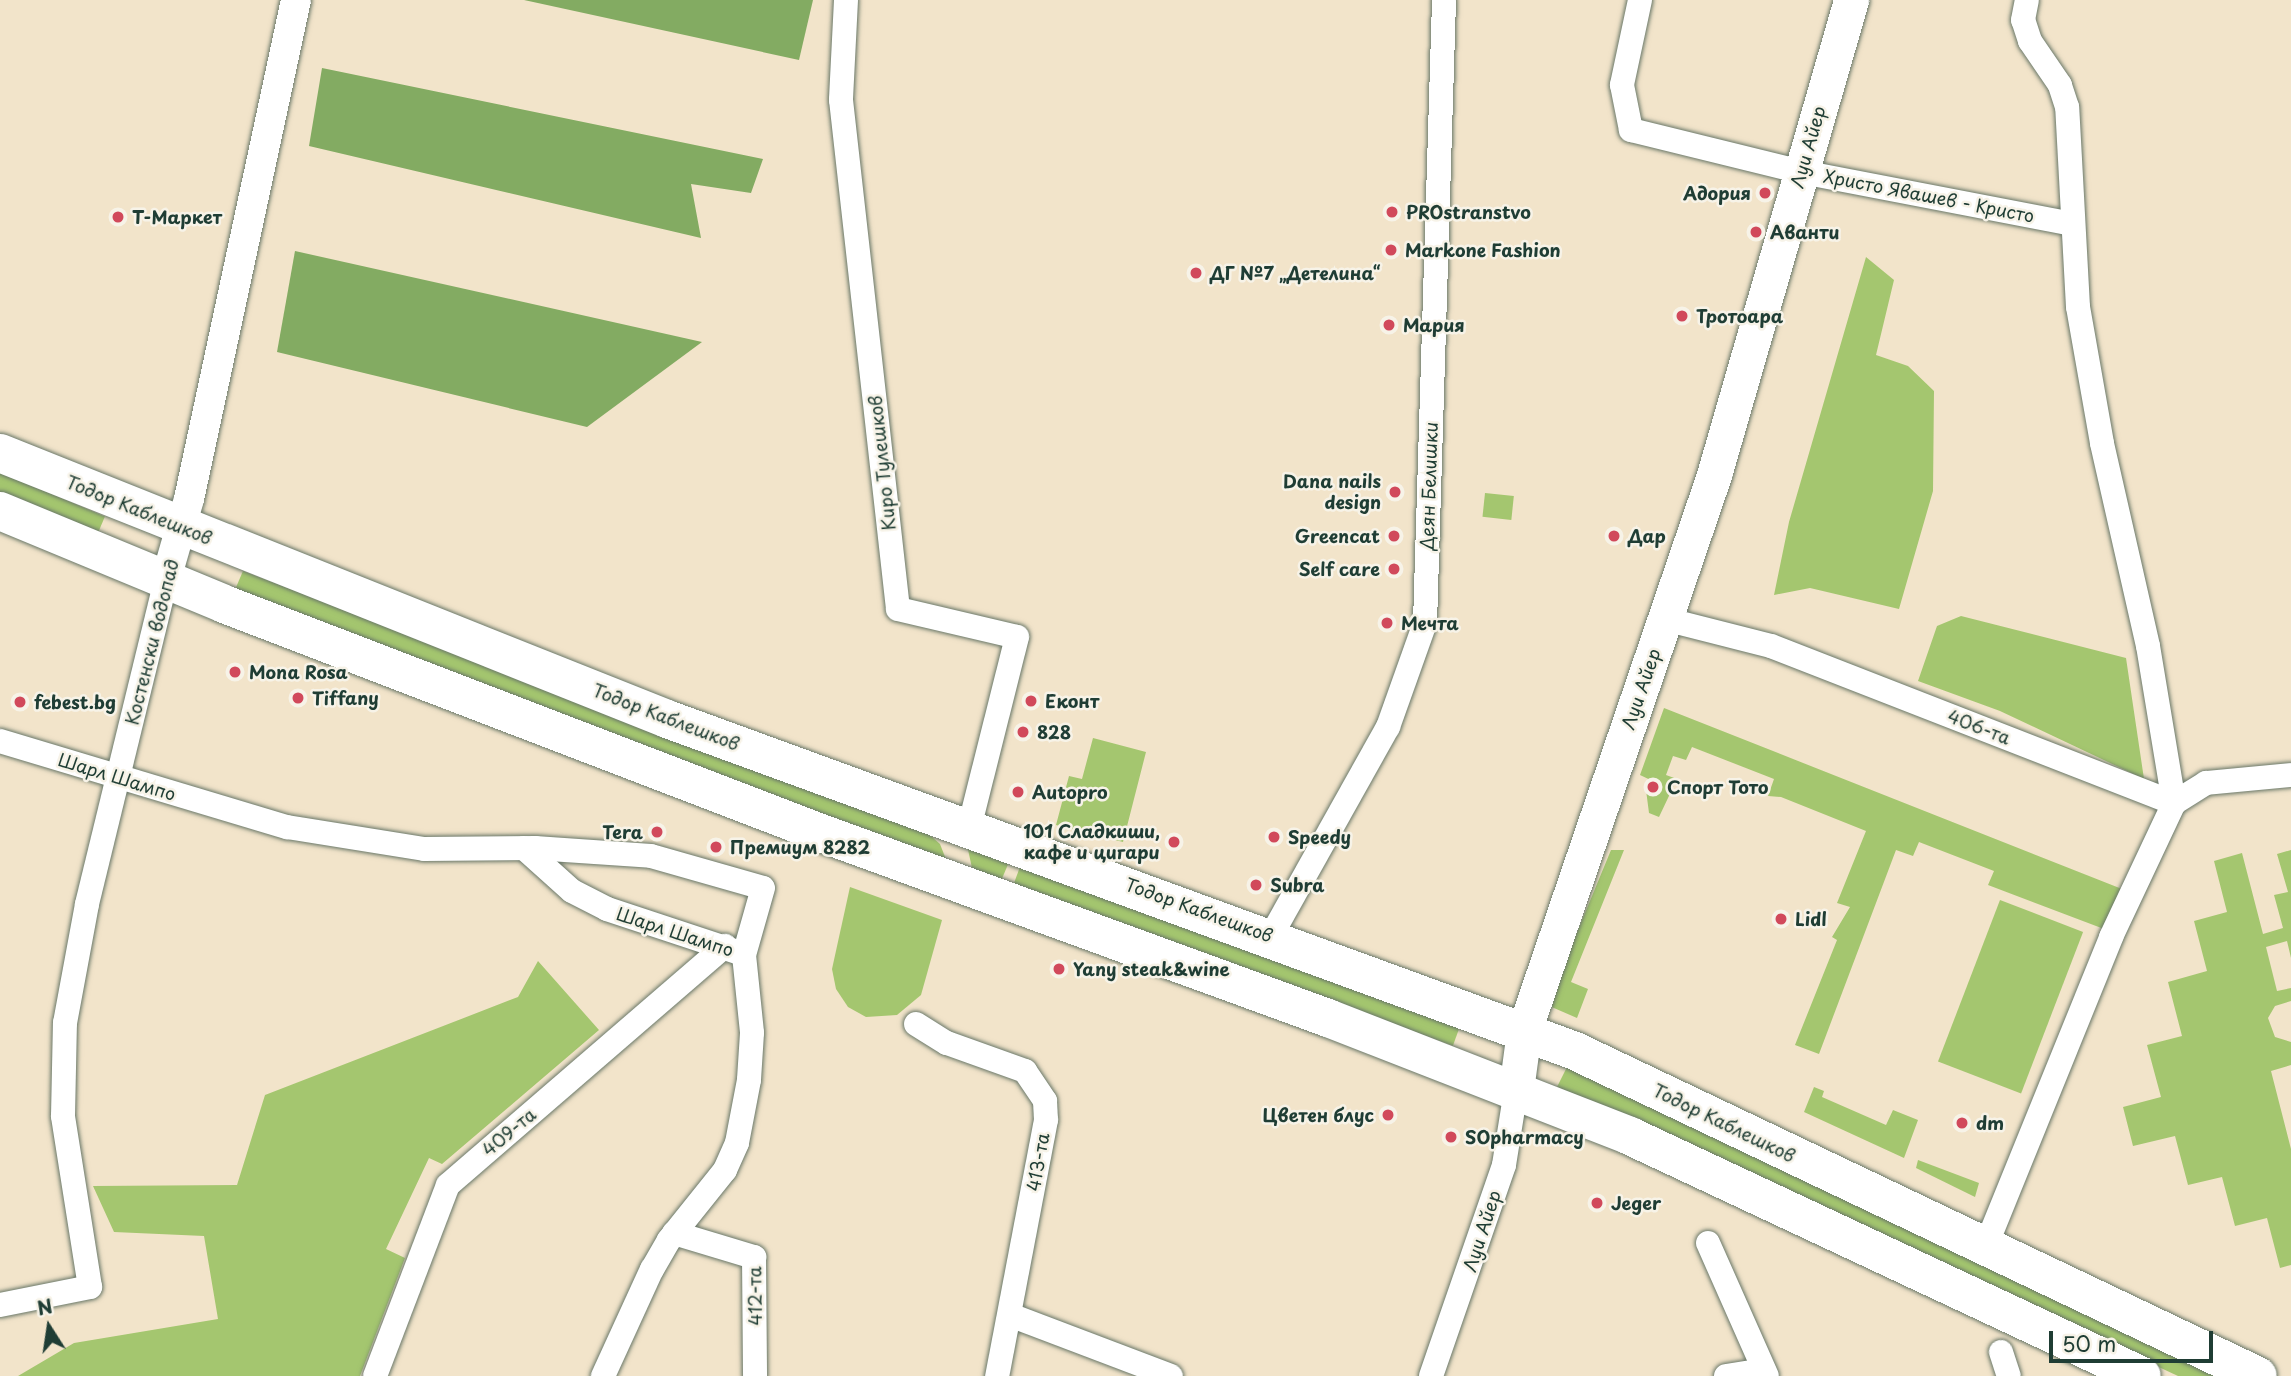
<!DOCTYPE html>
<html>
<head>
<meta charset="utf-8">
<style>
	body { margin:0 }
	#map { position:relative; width:2291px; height:1376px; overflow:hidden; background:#f2e4ca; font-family:"Playpen Sans",sans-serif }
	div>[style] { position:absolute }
	.green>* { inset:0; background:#a4c66f; transform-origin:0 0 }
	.forest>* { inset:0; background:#83ab62 }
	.roads { filter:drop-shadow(0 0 2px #697768) drop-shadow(0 0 2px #697768) }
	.minor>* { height:24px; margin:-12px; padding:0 12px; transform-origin:12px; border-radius:12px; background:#fff }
	.tertiary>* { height:30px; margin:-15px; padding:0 15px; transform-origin:15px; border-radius:15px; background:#fff }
	.secondary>* { height:35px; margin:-17.5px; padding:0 17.5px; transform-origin:17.5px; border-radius:17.5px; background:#fff }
	.primary>* { height:38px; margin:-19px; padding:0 19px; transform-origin:19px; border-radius:19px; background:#fff }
	.dots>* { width:19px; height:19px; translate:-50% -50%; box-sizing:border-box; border:4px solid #f7f3e8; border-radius:50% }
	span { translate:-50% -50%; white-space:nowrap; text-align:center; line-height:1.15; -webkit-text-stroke:5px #f7f3e8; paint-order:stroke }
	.street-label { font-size:18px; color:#1f3d34 }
	.poi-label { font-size:18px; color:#1f3d34; font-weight:700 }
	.right { translate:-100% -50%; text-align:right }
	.left { translate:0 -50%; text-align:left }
	.north { position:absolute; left:14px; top:1292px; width:70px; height:70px; -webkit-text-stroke:5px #f7f3e8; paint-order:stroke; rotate:348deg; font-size:19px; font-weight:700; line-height:28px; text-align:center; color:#1f3d34 }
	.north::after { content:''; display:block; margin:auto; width:24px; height:32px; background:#1f3d34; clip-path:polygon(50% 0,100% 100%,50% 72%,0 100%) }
	.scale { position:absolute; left:2049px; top:1331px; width:164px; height:32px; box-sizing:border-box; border:4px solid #1f3d34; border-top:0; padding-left:9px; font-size:21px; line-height:24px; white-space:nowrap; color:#1f3d34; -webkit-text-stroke:5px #f7f3e8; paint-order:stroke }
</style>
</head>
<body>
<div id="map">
	<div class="green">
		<div style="clip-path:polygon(1866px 257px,1894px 280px,1876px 355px,1908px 366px,1934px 391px,1933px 491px,1899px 609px,1810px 588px,1774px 595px,1789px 522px)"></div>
		<div style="left:0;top:472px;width:114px;height:22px;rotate:23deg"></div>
		<div style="left:1485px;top:493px;width:29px;height:24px;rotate:6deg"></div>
		<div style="clip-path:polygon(243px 571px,898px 819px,923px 829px,940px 844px,947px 862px,234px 592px)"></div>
		<div style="clip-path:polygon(1961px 616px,2126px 658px,2144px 779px,2000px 711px,1918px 681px,1937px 626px)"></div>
		<div style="clip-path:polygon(1664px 708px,2122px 889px,2104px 929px,1988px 885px,1994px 871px,1919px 842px,1913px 856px,1896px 850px,1819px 1054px,1795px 1045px,1837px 940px,1832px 937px,1850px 907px,1837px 903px,1866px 831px,1781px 797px,1768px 796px,1774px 779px,1692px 747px,1686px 760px,1673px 756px,1666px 775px,1677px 779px,1659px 817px,1649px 813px,1646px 790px,1655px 794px,1659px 784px,1640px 775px)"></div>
		<div style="clip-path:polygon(1093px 738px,1146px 752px,1123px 842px,1056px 825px,1069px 776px,1082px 779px)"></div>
		<div style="clip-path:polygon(967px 845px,1009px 862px,1001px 881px,972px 868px)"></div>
		<div style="clip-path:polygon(1611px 850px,1624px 850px,1571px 982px,1588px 989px,1577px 1018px,1547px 1005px)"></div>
		<div style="clip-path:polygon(2291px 850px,2291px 958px,2287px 941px,2266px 947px,2277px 991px,2291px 988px,2291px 1001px,2275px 1006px,2268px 1018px,2275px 1037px,2291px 1042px,2291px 1065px,2271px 1071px,2291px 1149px,2291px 1265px,2280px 1268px,2267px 1218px,2235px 1226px,2222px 1177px,2188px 1185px,2175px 1136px,2133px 1146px,2123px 1107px,2161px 1097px,2147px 1045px,2182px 1036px,2168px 982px,2207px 971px,2194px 921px,2227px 912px,2214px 861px,2242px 853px,2263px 934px,2283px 928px,2274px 895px,2288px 892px,2277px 854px)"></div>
		<div style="left:1021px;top:864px;width:468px;height:23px;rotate:20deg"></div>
		<div style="clip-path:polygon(850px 887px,942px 920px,921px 995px,897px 1015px,866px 1017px,848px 1007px,836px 989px,832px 969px)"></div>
		<div style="left:2000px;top:900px;width:89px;height:173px;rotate:21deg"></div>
		<div style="clip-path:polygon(538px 961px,599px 1030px,442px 1164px,429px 1158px,386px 1249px,405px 1258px,360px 1376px,18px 1376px,74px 1343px,218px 1319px,204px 1236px,114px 1232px,93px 1186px,237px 1185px,265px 1095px,518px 997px)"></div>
		<div style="clip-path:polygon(1568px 1065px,2231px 1376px,2178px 1376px,1557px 1087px)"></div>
		<div style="clip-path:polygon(1814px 1087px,1824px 1091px,1822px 1097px,1886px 1125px,1893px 1110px,1918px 1120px,1904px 1158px,1804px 1112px)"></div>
		<div style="clip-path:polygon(1918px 1160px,1979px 1183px,1975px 1197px,1916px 1168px)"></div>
	</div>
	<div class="forest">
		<div style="clip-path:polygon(524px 0,813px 0,799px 60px)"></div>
		<div style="clip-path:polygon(322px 68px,763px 159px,751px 193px,691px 184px,701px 238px,309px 146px)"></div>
		<div style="clip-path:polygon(295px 251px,702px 342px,587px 427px,277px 352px)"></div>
	</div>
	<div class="roads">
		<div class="minor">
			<div style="left:846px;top:0;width:100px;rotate:92.9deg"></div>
			<div style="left:841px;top:100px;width:512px;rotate:83.61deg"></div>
			<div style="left:898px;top:609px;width:122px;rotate:13.2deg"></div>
			<div style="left:1017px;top:637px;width:197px;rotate:104.1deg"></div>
			<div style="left:1640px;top:0;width:87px;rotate:102deg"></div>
			<div style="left:1622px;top:85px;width:46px;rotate:78.7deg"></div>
			<div style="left:1631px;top:130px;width:176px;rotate:13.8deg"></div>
			<div style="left:1802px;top:172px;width:274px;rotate:10.9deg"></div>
			<div style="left:1665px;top:619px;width:109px;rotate:14.3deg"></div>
			<div style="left:1771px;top:646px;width:433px;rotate:21.3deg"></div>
			<div style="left:2174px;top:803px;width:38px;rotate:-32deg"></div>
			<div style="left:2206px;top:783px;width:85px;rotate:-5.4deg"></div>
			<div style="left:0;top:741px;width:300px;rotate:16.7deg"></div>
			<div style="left:287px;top:827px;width:139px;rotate:9.1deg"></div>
			<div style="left:424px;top:849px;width:111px;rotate:-0.5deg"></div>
			<div style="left:535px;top:848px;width:116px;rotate:3.9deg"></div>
			<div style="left:651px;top:856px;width:116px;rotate:15.9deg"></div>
			<div style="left:763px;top:888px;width:70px;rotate:105.8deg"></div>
			<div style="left:744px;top:955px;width:78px;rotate:84.1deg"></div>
			<div style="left:752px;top:1033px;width:47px;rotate:93.7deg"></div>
			<div style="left:749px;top:1080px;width:64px;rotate:100.8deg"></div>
			<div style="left:737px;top:1143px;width:30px;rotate:114deg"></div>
			<div style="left:725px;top:1170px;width:90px;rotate:128.7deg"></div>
			<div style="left:669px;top:1240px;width:34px;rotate:120deg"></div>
			<div style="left:652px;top:1269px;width:118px;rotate:114.6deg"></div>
			<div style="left:524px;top:848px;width:64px;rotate:41.9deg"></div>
			<div style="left:572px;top:891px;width:39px;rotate:27deg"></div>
			<div style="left:607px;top:909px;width:137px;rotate:18.3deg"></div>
			<div style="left:1271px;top:936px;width:240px;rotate:-60.8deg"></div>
			<div style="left:1388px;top:727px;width:110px;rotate:-70.4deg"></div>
			<div style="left:1425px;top:623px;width:623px;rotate:-88.25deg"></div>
			<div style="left:916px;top:1024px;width:36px;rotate:32deg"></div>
			<div style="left:947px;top:1043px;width:83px;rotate:19.7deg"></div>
			<div style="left:1025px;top:1071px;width:36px;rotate:56deg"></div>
			<div style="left:1045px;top:1101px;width:19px;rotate:87deg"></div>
			<div style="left:1046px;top:1120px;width:261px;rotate:100.8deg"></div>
			<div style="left:674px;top:1233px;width:84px;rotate:16.7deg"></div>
			<div style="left:754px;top:1257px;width:119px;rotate:89.5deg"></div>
			<div style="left:1708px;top:1243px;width:145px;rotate:66.1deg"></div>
			<div style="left:1985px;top:1248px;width:336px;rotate:-67.9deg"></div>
			<div style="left:2111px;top:937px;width:148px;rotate:-64.8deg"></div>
			<div style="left:2174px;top:803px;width:159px;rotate:-99.4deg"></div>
			<div style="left:2148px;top:646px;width:208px;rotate:-102.8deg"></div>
			<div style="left:2102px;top:443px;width:138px;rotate:-100deg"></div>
			<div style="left:2078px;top:307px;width:200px;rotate:-93.1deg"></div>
			<div style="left:2067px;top:107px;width:23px;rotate:-108deg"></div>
			<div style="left:2060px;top:85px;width:53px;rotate:-124.3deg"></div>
			<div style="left:2030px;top:41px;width:22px;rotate:-108deg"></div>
			<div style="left:2023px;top:20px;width:20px;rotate:-79deg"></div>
			<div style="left:0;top:1305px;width:92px;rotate:-11.3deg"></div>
			<div style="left:90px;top:1287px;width:173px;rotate:-99deg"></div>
			<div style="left:63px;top:1116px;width:93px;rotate:-88.8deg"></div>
			<div style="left:65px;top:1023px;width:121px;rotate:-79.5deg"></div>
			<div style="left:87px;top:904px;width:334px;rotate:-76.3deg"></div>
			<div style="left:1010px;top:1315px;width:172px;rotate:20.8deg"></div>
			<div style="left:2001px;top:1352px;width:25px;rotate:72deg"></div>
			<div style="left:375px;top:1376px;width:204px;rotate:-69.1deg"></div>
			<div style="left:448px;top:1185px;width:366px;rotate:-40.8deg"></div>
			<div style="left:1431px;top:1376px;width:223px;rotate:-70.9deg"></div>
			<div style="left:1504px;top:1165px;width:76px;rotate:-80.9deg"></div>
			<div style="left:1726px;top:1376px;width:38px;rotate:-9deg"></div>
		</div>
		<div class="tertiary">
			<div style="left:166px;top:579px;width:83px;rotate:-74deg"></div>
			<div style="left:189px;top:499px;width:510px;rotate:-77.9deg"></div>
		</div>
		<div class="secondary">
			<div style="left:1516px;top:1090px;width:60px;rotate:-82.3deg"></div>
			<div style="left:1524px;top:1031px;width:588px;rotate:-71.13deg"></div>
			<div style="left:1714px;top:475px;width:494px;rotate:-73.9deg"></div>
		</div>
		<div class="primary">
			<div style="left:0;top:453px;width:718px;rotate:21.74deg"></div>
			<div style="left:667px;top:719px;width:967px;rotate:20.08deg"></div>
			<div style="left:1575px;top:1051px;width:756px;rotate:25.45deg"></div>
			<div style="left:0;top:511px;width:243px;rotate:22.5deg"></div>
			<div style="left:224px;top:604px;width:639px;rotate:20.99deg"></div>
			<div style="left:821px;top:833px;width:540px;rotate:20.05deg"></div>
			<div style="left:1328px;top:1018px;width:324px;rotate:21.3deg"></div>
			<div style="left:1630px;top:1136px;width:565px;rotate:25.11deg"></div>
		</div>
	</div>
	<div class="dots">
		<div style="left:1765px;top:193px;background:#d1495b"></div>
		<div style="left:1392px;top:212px;background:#d1495b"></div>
		<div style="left:118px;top:217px;background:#d1495b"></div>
		<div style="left:1756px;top:232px;background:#d1495b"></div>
		<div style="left:1391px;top:250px;background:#d1495b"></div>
		<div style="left:1196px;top:273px;background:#d1495b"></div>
		<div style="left:1682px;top:316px;background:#d1495b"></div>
		<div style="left:1389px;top:325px;background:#d1495b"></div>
		<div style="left:1395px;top:492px;background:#d1495b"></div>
		<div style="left:1394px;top:536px;background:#d1495b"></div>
		<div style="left:1614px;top:536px;background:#d1495b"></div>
		<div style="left:1394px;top:569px;background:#d1495b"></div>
		<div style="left:1387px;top:623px;background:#d1495b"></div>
		<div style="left:235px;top:672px;background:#d1495b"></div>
		<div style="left:298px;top:698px;background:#d1495b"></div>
		<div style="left:1031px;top:701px;background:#d1495b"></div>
		<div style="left:20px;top:702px;background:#d1495b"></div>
		<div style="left:1023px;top:732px;background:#d1495b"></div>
		<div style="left:1653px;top:787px;background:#d1495b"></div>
		<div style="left:1018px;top:792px;background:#d1495b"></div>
		<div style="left:657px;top:832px;background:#d1495b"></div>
		<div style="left:1274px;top:837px;background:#d1495b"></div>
		<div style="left:1174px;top:842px;background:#d1495b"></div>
		<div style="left:716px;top:847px;background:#d1495b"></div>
		<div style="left:1256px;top:885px;background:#d1495b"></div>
		<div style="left:1781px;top:919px;background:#d1495b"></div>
		<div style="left:1059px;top:969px;background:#d1495b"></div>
		<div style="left:1388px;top:1115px;background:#d1495b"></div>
		<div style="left:1962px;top:1123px;background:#d1495b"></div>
		<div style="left:1451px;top:1137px;background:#d1495b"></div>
		<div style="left:1597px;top:1203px;background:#d1495b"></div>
	</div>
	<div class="street-label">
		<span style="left:1808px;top:147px;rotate:-74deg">Луи Айер</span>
		<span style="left:1929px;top:196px;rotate:11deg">Христо Явашев - Кристо</span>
		<span style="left:882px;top:463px;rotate:-96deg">Киро Тулешков</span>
		<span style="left:1429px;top:486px;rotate:-88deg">Деян Белишки</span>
		<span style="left:139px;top:510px;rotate:22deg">Тодор Каблешков</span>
		<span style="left:152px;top:642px;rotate:-76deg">Костенски водопад</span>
		<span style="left:1641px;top:689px;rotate:-71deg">Луи Айер</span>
		<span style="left:666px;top:717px;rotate:21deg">Тодор Каблешков</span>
		<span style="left:1979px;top:727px;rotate:21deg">406-та</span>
		<span style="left:117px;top:777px;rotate:17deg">Шарл Шампо</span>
		<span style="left:1199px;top:910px;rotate:20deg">Тодор Каблешков</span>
		<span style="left:675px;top:932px;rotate:18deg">Шарл Шампо</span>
		<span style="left:1724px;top:1123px;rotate:26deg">Тодор Каблешков</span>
		<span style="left:509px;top:1132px;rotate:-40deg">409-та</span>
		<span style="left:1038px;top:1162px;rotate:-80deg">413-та</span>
		<span style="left:1482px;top:1231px;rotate:-72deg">Луи Айер</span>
		<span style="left:755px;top:1296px;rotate:-91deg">412-та</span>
	</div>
	<div class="poi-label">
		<span class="right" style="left:1751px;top:193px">Адория</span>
		<span class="left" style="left:1406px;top:212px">PROstranstvo</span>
		<span class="left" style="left:132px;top:217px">Т-Маркет</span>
		<span class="left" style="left:1770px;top:232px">Аванти</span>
		<span class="left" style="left:1405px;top:250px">Markone Fashion</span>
		<span class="left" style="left:1210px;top:273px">ДГ №7 „Детелина“</span>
		<span class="left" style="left:1696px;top:316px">Тротоара</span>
		<span class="left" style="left:1403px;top:325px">Мария</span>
		<span class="right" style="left:1381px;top:492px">Dana nails<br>design</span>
		<span class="right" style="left:1380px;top:536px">Greencat</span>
		<span class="left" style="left:1628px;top:536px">Дар</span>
		<span class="right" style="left:1380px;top:569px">Self care</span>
		<span class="left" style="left:1401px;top:623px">Мечта</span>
		<span class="left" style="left:249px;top:672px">Mona Rosa</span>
		<span class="left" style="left:312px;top:698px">Tiffany</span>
		<span class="left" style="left:1045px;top:701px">Еконт</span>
		<span class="left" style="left:34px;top:702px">febest.bg</span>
		<span class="left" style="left:1037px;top:732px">828</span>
		<span class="left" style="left:1667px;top:787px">Спорт Тото</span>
		<span class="left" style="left:1032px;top:792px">Autopro</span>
		<span class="right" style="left:643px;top:832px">Tera</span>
		<span class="right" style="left:1160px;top:842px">101 Сладкиши,<br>кафе и цигари</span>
		<span class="left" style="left:1288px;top:837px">Speedy</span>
		<span class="left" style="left:730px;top:847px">Премиум 8282</span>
		<span class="left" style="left:1270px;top:885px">Subra</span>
		<span class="left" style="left:1795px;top:919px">Lidl</span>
		<span class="left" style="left:1073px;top:969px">Yany steak&amp;wine</span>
		<span class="right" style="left:1374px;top:1115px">Цветен блус</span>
		<span class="left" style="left:1976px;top:1123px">dm</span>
		<span class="left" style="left:1465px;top:1137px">SOpharmacy</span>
		<span class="left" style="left:1611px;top:1203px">Jeger</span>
	</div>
	<div class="north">N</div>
	<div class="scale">50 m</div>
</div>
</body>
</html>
